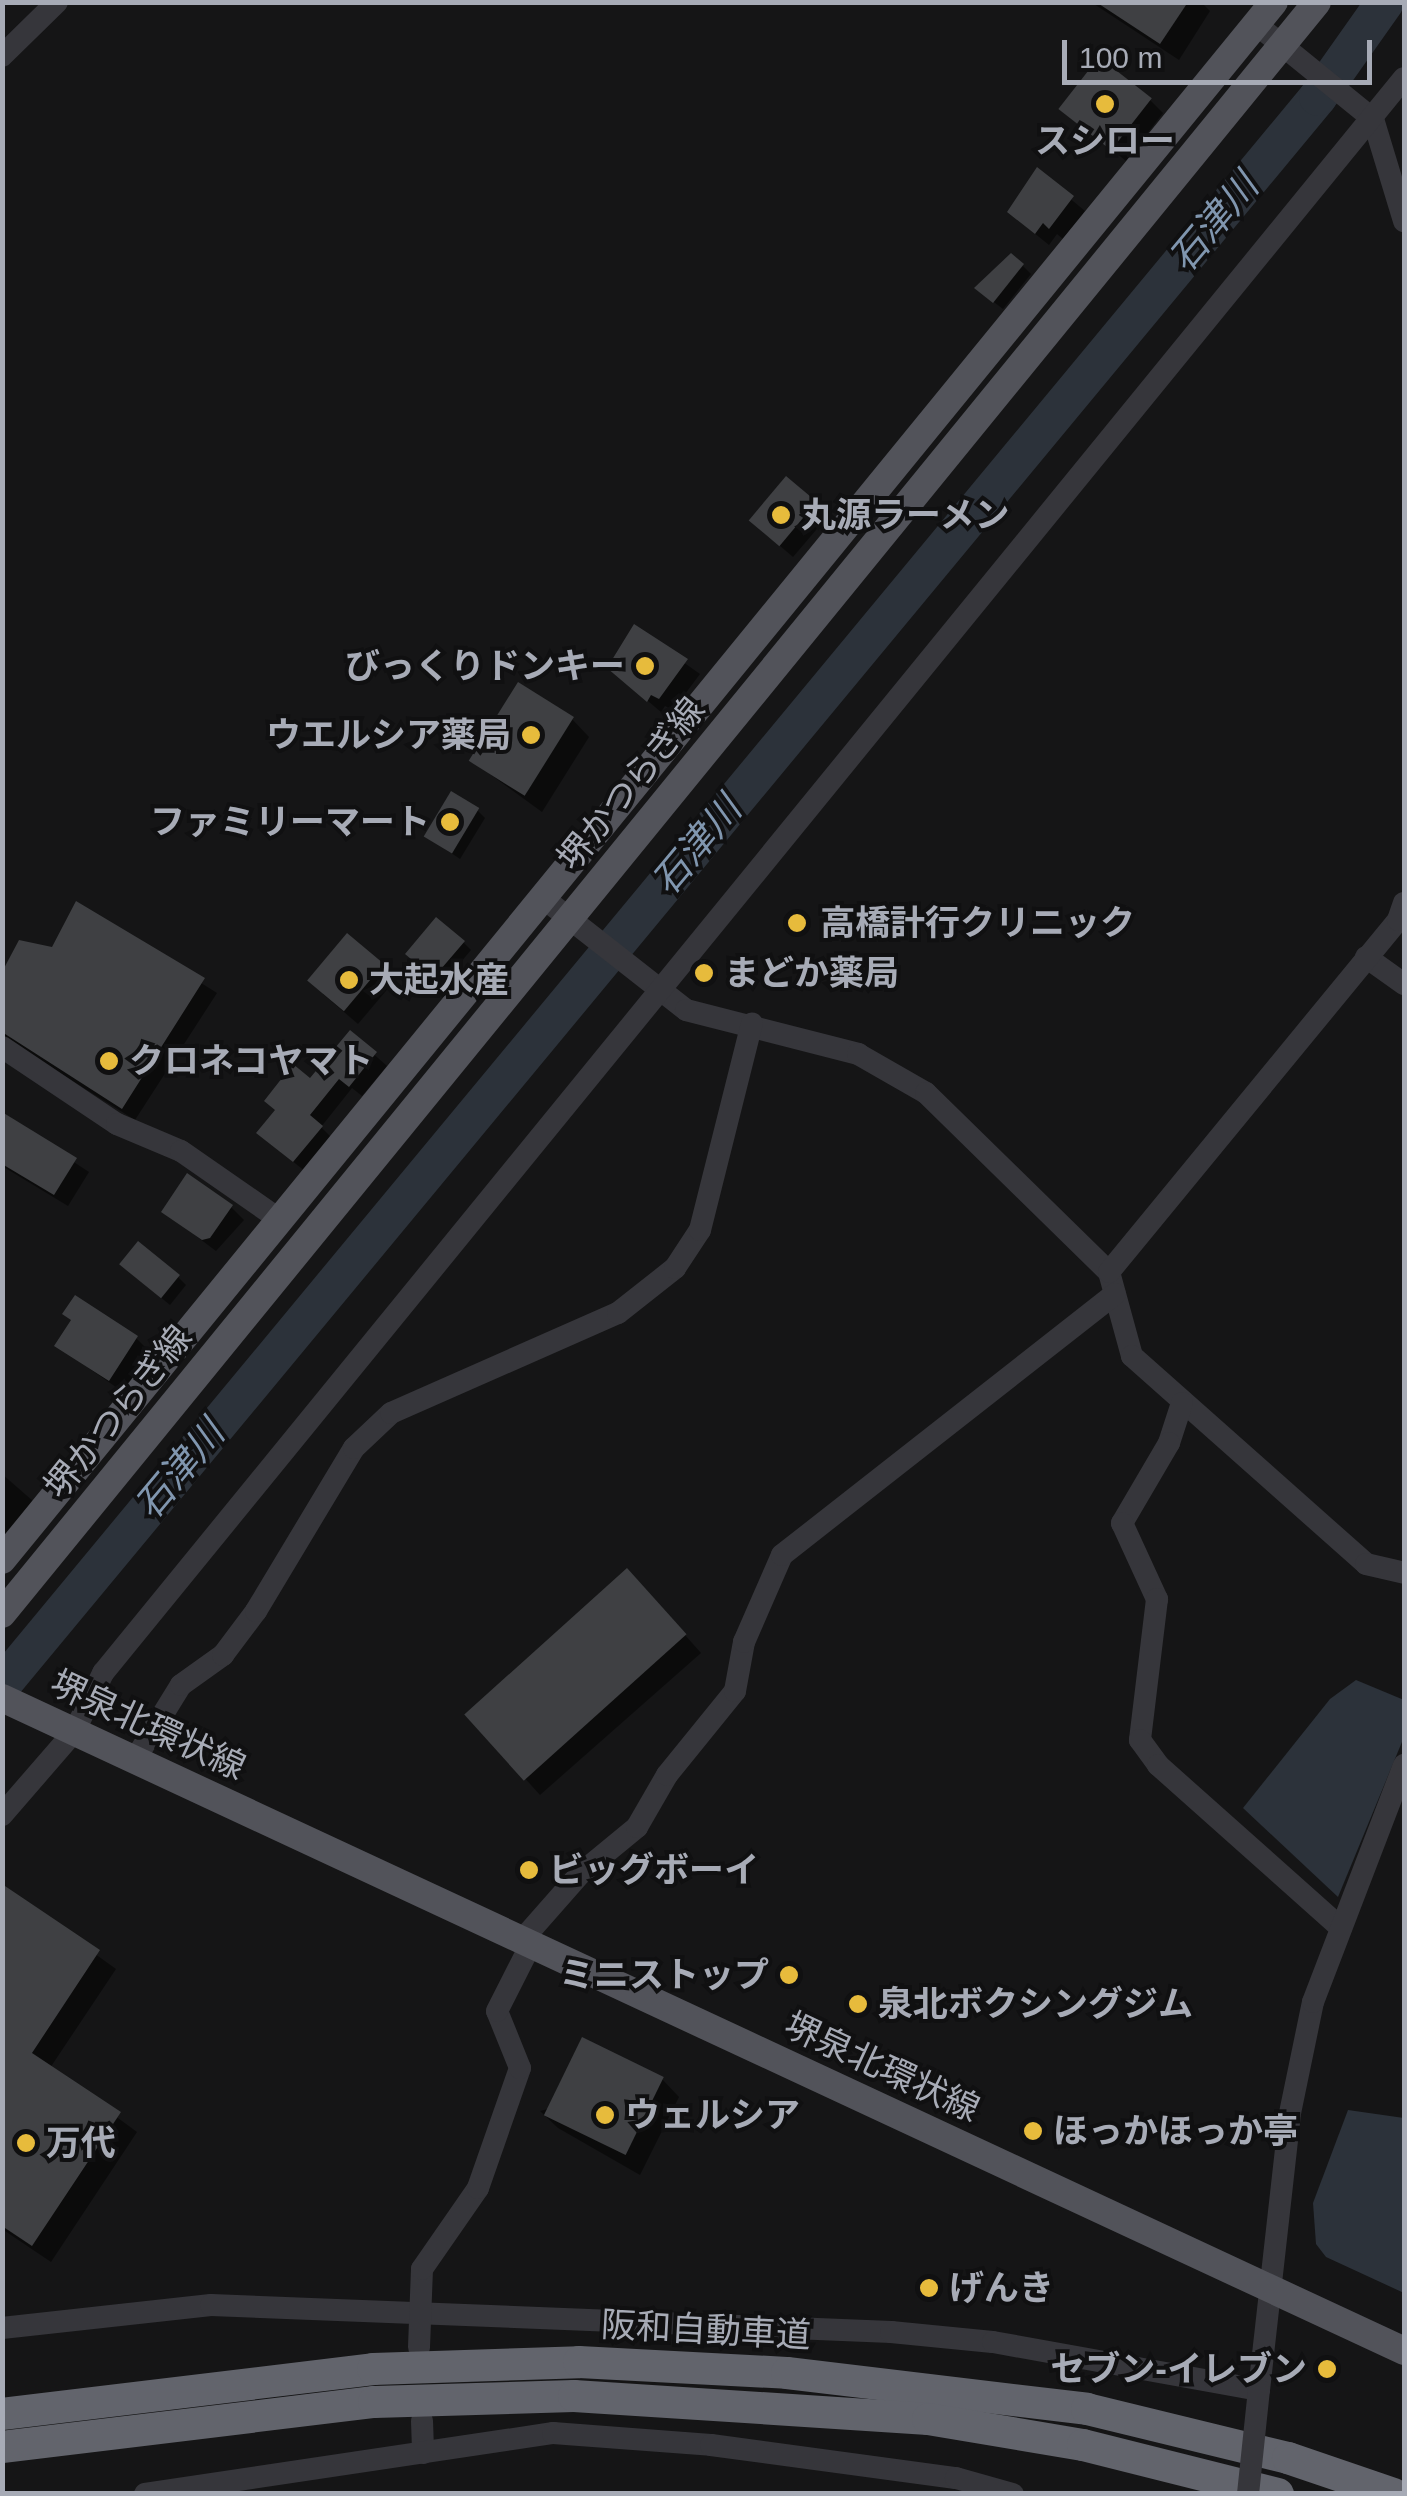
<!DOCTYPE html>
<html>
<head>
<meta charset="utf-8">
<style>
	body { margin:0 }
	#map { position:relative; width:1407px; height:2496px; overflow:hidden; background:#151516; font-family:Arial,"Noto Sans JP",sans-serif }
	div>[style] { position:absolute }
	.water>* { inset:0; background:#2c323a }
	.shadow>* { inset:0; background:#0007 }
	.river>* { height:38px; margin:-19px; padding:0 19px; transform-origin:19px; border-radius:19px; background:#2c323a }
	.building>* { inset:0; background:#3f4043; transform-origin:0 0 }
	.minor>* { height:22px; margin:-11px; padding:0 11px; transform-origin:11px; border-radius:11px; background:#36363b }
	.major>* { height:28px; margin:-14px; padding:0 14px; transform-origin:14px; border-radius:14px; background:#52535a }
	.highway>* { height:32px; margin:-16px; padding:0 16px; transform-origin:16px; border-radius:16px; background:#62646c }
	.minor-bridge>* { height:22px; margin:-11px; padding:0 11px; transform-origin:11px; border-radius:11px; background:#36363b }
	.dots>* { width:28px; height:28px; translate:-50% -50%; box-sizing:border-box; border:5px solid #101011; border-radius:50% }
	span { translate:-50% -50%; white-space:nowrap; text-align:center; line-height:1.15; -webkit-text-stroke:8px #101011; paint-order:stroke }
	.poi-label { font-size:35px; color:#a7abb6; font-weight:700 }
	.left { translate:0 -50%; text-align:left }
	.right { translate:-100% -50%; text-align:right }
	.street-label { font-size:35px; color:#a7abb6 }
	.water-label { font-size:38px; color:#8096af; font-style:italic }
	.frame { position:absolute; inset:0; border:5px solid #a7abb6; pointer-events:none }
	.scale { position:absolute; left:1062px; top:40px; width:310px; height:45px; box-sizing:border-box; border:5px solid #a7abb6; border-top:0; padding-left:12px; font-size:30px; line-height:35px; white-space:nowrap; color:#a7abb6; -webkit-text-stroke:8px #101011; paint-order:stroke }
</style>
</head>
<body>
<div id="map">
	<div class="water">
		<div style="clip-path:polygon(1356px 1680px,1404px 1700px,1404px 1737px,1338px 1897px,1243px 1808px,1330px 1699px)"></div>
		<div style="clip-path:polygon(1348px 2110px,1404px 2118px,1404px 2293px,1326px 2257px,1316px 2244px,1313px 2203px)"></div>
	</div>
	<div class="shadow">
		<div style="clip-path:polygon(1091px 2px,1201px 2px,1210px 11px,1179px 60px)"></div>
		<div style="clip-path:polygon(1150px 100px,1163px 113px,1126px 161px,1062px 109px)"></div>
		<div style="clip-path:polygon(1037px 171px,1085px 211px,1063px 239px,1057px 234px,1049px 245px,1023px 224px)"></div>
		<div style="clip-path:polygon(1023px 266px,1031px 274px,1003px 309px,986px 296px)"></div>
		<div style="clip-path:polygon(815px 503px,828px 516px,793px 557px,765px 533px)"></div>
		<div style="clip-path:polygon(635px 628px,700px 674px,673px 710px,665px 706px,661px 712px,623px 680px)"></div>
		<div style="clip-path:polygon(572px 719px,589px 737px,542px 812px,472px 761px)"></div>
		<div style="clip-path:polygon(477px 810px,485px 818px,460px 859px,426px 836px)"></div>
		<div style="clip-path:polygon(77px 905px,217px 993px,135px 1120px,2px 1037px,2px 978px,53px 950px)"></div>
		<div style="clip-path:polygon(347px 937px,396px 979px,358px 1024px,323px 994px)"></div>
		<div style="clip-path:polygon(463px 942px,471px 950px,450px 975px,441px 967px,433px 976px,416px 962px)"></div>
		<div style="clip-path:polygon(350px 1033px,387px 1066px,362px 1096px,352px 1088px,321px 1127px,333px 1139px,306px 1172px,271px 1144px)"></div>
		<div style="clip-path:polygon(2px 1115px,89px 1172px,68px 1206px,2px 1166px)"></div>
		<div style="clip-path:polygon(231px 1207px,244px 1220px,216px 1251px,164px 1212px)"></div>
		<div style="clip-path:polygon(130px 1272px,178px 1277px,186px 1285px,170px 1305px)"></div>
		<div style="clip-path:polygon(136px 1338px,149px 1351px,123px 1392px,57px 1346px)"></div>
		<div style="clip-path:polygon(2px 1474px,33px 1501px,4px 1537px,2px 1535px)"></div>
		<div style="clip-path:polygon(644px 1589px,701px 1653px,540px 1795px,466px 1713px)"></div>
		<div style="clip-path:polygon(2px 1887px,116px 1969px,50px 2068px,137px 2132px,51px 2262px,2px 2229px)"></div>
		<div style="clip-path:polygon(662px 2079px,679px 2097px,640px 2175px,558px 2128px,540px 2111px)"></div>
	</div>
	<div class="river">
		<div style="left:2px;top:1685px;width:2062px;rotate:-50.35deg"></div>
		<div style="left:1318px;top:97px;width:116px;rotate:-54.8deg"></div>
	</div>
	<div class="building">
		<div style="clip-path:polygon(1096px 2px,1188px 2px,1160px 44px)"></div>
		<div style="left:1099px;top:57px;width:67px;height:66px;rotate:38deg"></div>
		<div style="clip-path:polygon(1037px 167px,1074px 196px,1049px 229px,1043px 223px,1035px 234px,1007px 212px)"></div>
		<div style="clip-path:polygon(1011px 253px,1024px 264px,993px 303px,974px 288px)"></div>
		<div style="left:786px;top:476px;width:40px;height:58px;rotate:40deg"></div>
		<div style="clip-path:polygon(634px 624px,688px 659px,659px 699px,651px 695px,647px 702px,607px 668px)"></div>
		<div style="left:518px;top:682px;width:66px;height:93px;rotate:32deg"></div>
		<div style="left:451px;top:791px;width:33px;height:53px;rotate:31deg"></div>
		<div style="clip-path:polygon(76px 901px,205px 978px,122px 1109px,2px 1032px,2px 972px,19px 940px,52px 947px)"></div>
		<div style="clip-path:polygon(436px 917px,465px 941px,441px 969px,432px 961px,424px 970px,405px 954px)"></div>
		<div style="left:347px;top:933px;width:48px;height:62px;rotate:40deg"></div>
		<div style="clip-path:polygon(350px 1030px,377px 1052px,349px 1087px,339px 1079px,310px 1115px,323px 1126px,293px 1162px,256px 1133px,275px 1110px,264px 1101px,293px 1064px,310px 1078px)"></div>
		<div style="clip-path:polygon(2px 1112px,77px 1158px,54px 1195px,2px 1164px)"></div>
		<div style="clip-path:polygon(187px 1173px,233px 1205px,210px 1238px,202px 1240px,161px 1212px)"></div>
		<div style="left:138px;top:1241px;width:54px;height:30px;rotate:39deg"></div>
		<div style="clip-path:polygon(75px 1295px,138px 1336px,109px 1381px,54px 1346px,71px 1320px,62px 1314px)"></div>
		<div style="left:627px;top:1568px;width:89px;height:219px;rotate:48deg"></div>
		<div style="clip-path:polygon(2px 1884px,100px 1950px,32px 2053px,121px 2112px,32px 2246px,2px 2226px)"></div>
		<div style="left:582px;top:2037px;width:91px;height:87px;rotate:26deg"></div>
	</div>
	<div class="minor">
		<div style="left:1256px;top:24px;width:151px;rotate:39.1deg"></div>
		<div style="left:1373px;top:119px;width:107px;rotate:73.1deg"></div>
		<div style="left:2px;top:56px;width:77px;rotate:-44.5deg"></div>
		<div style="left:542px;top:897px;width:183px;rotate:38.1deg"></div>
		<div style="left:686px;top:1010px;width:178px;rotate:14.3deg"></div>
		<div style="left:858px;top:1054px;width:78px;rotate:29.8deg"></div>
		<div style="left:926px;top:1093px;width:256px;rotate:44.4deg"></div>
		<div style="left:1109px;top:1272px;width:87px;rotate:74.7deg"></div>
		<div style="left:1132px;top:1356px;width:313px;rotate:41.6deg"></div>
		<div style="left:1366px;top:1564px;width:39px;rotate:13deg"></div>
		<div style="left:1366px;top:957px;width:47px;rotate:35.4deg"></div>
		<div style="left:2px;top:1047px;width:138px;rotate:33.8deg"></div>
		<div style="left:117px;top:1124px;width:69px;rotate:22.9deg"></div>
		<div style="left:181px;top:1151px;width:119px;rotate:34.8deg"></div>
		<div style="left:1109px;top:1272px;width:455px;rotate:-50.6deg"></div>
		<div style="left:1398px;top:920px;width:18px;rotate:-71deg"></div>
		<div style="left:1182px;top:1403px;width:42px;rotate:108deg"></div>
		<div style="left:1169px;top:1443px;width:93px;rotate:120.4deg"></div>
		<div style="left:1122px;top:1523px;width:84px;rotate:65.3deg"></div>
		<div style="left:1157px;top:1599px;width:142px;rotate:96.9deg"></div>
		<div style="left:1140px;top:1740px;width:31px;rotate:54deg"></div>
		<div style="left:1158px;top:1765px;width:245px;rotate:41.7deg"></div>
		<div style="left:134px;top:1761px;width:89px;rotate:-58.3deg"></div>
		<div style="left:181px;top:1685px;width:52px;rotate:-35.5deg"></div>
		<div style="left:223px;top:1655px;width:55px;rotate:-53.1deg"></div>
		<div style="left:256px;top:1611px;width:190px;rotate:-59deg"></div>
		<div style="left:354px;top:1448px;width:51px;rotate:-43.4deg"></div>
		<div style="left:391px;top:1413px;width:248px;rotate:-23.8deg"></div>
		<div style="left:618px;top:1313px;width:73px;rotate:-38.3deg"></div>
		<div style="left:675px;top:1268px;width:45px;rotate:-56.7deg"></div>
		<div style="left:700px;top:1230px;width:213px;rotate:-75.9deg"></div>
		<div style="left:2px;top:1815px;width:110px;rotate:-49.1deg"></div>
		<div style="left:74px;top:1732px;width:66px;rotate:-63.8deg"></div>
		<div style="left:103px;top:1673px;width:2058px;rotate:-50.8deg"></div>
		<div style="left:522px;top:1940px;width:88px;rotate:-48.7deg"></div>
		<div style="left:580px;top:1874px;width:74px;rotate:-39.5deg"></div>
		<div style="left:637px;top:1827px;width:60px;rotate:-60deg"></div>
		<div style="left:667px;top:1775px;width:108px;rotate:-51deg"></div>
		<div style="left:735px;top:1691px;width:50px;rotate:-79.6deg"></div>
		<div style="left:744px;top:1642px;width:95px;rotate:-66.4deg"></div>
		<div style="left:782px;top:1555px;width:423px;rotate:-38.1deg"></div>
		<div style="left:2px;top:2328px;width:210px;rotate:-6.3deg"></div>
		<div style="left:211px;top:2305px;width:681px;rotate:2.27deg"></div>
		<div style="left:891px;top:2332px;width:102px;rotate:5.6deg"></div>
		<div style="left:993px;top:2342px;width:270px;rotate:10.2deg"></div>
		<div style="left:1259px;top:2390px;width:279px;rotate:-83.6deg"></div>
		<div style="left:1290px;top:2113px;width:113px;rotate:-78.3deg"></div>
		<div style="left:1313px;top:2002px;width:254px;rotate:-69deg"></div>
		<div style="left:419px;top:2347px;width:78px;rotate:-87.8deg"></div>
		<div style="left:422px;top:2269px;width:98px;rotate:-55.3deg"></div>
		<div style="left:478px;top:2188px;width:127px;rotate:-70.7deg"></div>
		<div style="left:520px;top:2068px;width:61px;rotate:-112deg"></div>
		<div style="left:497px;top:2011px;width:75px;rotate:-63.1deg"></div>
		<div style="left:422px;top:2421px;width:32px;rotate:88deg"></div>
		<div style="left:145px;top:2494px;width:413px;rotate:-8.5deg"></div>
		<div style="left:553px;top:2433px;width:158px;rotate:4.3deg"></div>
		<div style="left:711px;top:2445px;width:247px;rotate:7.7deg"></div>
		<div style="left:956px;top:2478px;width:59px;rotate:15.7deg"></div>
	</div>
	<div class="major">
		<div style="left:2px;top:1560px;width:2011px;rotate:-50.77deg"></div>
		<div style="left:2px;top:1614px;width:2080px;rotate:-50.79deg"></div>
		<div style="left:2px;top:1698px;width:1547px;rotate:24.97deg"></div>
	</div>
	<div class="highway">
		<div style="left:2px;top:2414px;width:374px;rotate:-6.9deg"></div>
		<div style="left:373px;top:2369px;width:206px;rotate:-1.9deg"></div>
		<div style="left:579px;top:2362px;width:208px;rotate:3deg"></div>
		<div style="left:787px;top:2373px;width:302px;rotate:6.8deg"></div>
		<div style="left:1087px;top:2409px;width:207px;rotate:13.7deg"></div>
		<div style="left:1288px;top:2458px;width:112px;rotate:18.8deg"></div>
		<div style="left:2px;top:2447px;width:375px;rotate:-6.9deg"></div>
		<div style="left:374px;top:2402px;width:200px;rotate:-1.7deg"></div>
		<div style="left:574px;top:2396px;width:355px;rotate:3.7deg"></div>
		<div style="left:928px;top:2419px;width:157px;rotate:9.5deg"></div>
		<div style="left:1083px;top:2445px;width:201px;rotate:14.1deg"></div>
	</div>
	<div class="minor-bridge">
		<div style="left:1248px;top:2494px;width:105px;rotate:-84deg"></div>
	</div>
	<div class="dots">
		<div style="left:1105px;top:104px;background:#e7bb3c"></div>
		<div style="left:781px;top:515px;background:#e7bb3c"></div>
		<div style="left:645px;top:666px;background:#e7bb3c"></div>
		<div style="left:531px;top:735px;background:#e7bb3c"></div>
		<div style="left:450px;top:822px;background:#e7bb3c"></div>
		<div style="left:797px;top:923px;background:#e7bb3c"></div>
		<div style="left:704px;top:973px;background:#e7bb3c"></div>
		<div style="left:349px;top:980px;background:#e7bb3c"></div>
		<div style="left:109px;top:1061px;background:#e7bb3c"></div>
		<div style="left:529px;top:1870px;background:#e7bb3c"></div>
		<div style="left:789px;top:1975px;background:#e7bb3c"></div>
		<div style="left:858px;top:2004px;background:#e7bb3c"></div>
		<div style="left:605px;top:2115px;background:#e7bb3c"></div>
		<div style="left:1033px;top:2131px;background:#e7bb3c"></div>
		<div style="left:26px;top:2143px;background:#e7bb3c"></div>
		<div style="left:929px;top:2288px;background:#e7bb3c"></div>
		<div style="left:1327px;top:2369px;background:#e7bb3c"></div>
	</div>
	<div class="poi-label">
		<span style="left:1105px;top:141px">スシロー</span>
		<span class="left" style="left:801px;top:515px">丸源ラーメン</span>
		<span class="right" style="left:625px;top:666px">びっくりドンキー</span>
		<span class="right" style="left:511px;top:735px">ウエルシア薬局</span>
		<span class="right" style="left:430px;top:822px">ファミリーマート</span>
		<span class="left" style="left:820px;top:923px">高橋計行クリニック</span>
		<span class="left" style="left:724px;top:973px">まどか薬局</span>
		<span class="left" style="left:369px;top:980px">大起水産</span>
		<span class="left" style="left:129px;top:1061px">クロネコヤマト</span>
		<span class="left" style="left:549px;top:1870px">ビッグボーイ</span>
		<span class="right" style="left:769px;top:1975px">ミニストップ</span>
		<span class="left" style="left:878px;top:2004px">泉北ボクシングジム</span>
		<span class="left" style="left:625px;top:2115px">ウェルシア</span>
		<span class="left" style="left:1053px;top:2131px">ほっかほっか亭</span>
		<span class="left" style="left:46px;top:2143px">万代</span>
		<span class="left" style="left:949px;top:2288px">げんき</span>
		<span class="right" style="left:1307px;top:2369px">セブン-イレブン</span>
	</div>
	<div class="street-label">
		<span style="left:631px;top:784px;rotate:-51deg">堺かつらぎ線</span>
		<span style="left:118px;top:1412px;rotate:-51deg">堺かつらぎ線</span>
		<span style="left:148px;top:1725px;rotate:25deg">堺泉北環状線</span>
		<span style="left:882px;top:2067px;rotate:25deg">堺泉北環状線</span>
		<span style="left:706px;top:2330px;rotate:3deg">阪和自動車道</span>
	</div>
	<div class="water-label">
		<span style="left:1214px;top:223px;rotate:-50deg">石津川</span>
		<span style="left:697px;top:846px;rotate:-50deg">石津川</span>
		<span style="left:180px;top:1470px;rotate:-50deg">石津川</span>
	</div>
	<div class="frame"></div>
	<div class="scale">100 m</div>
</div>
</body>
</html>
